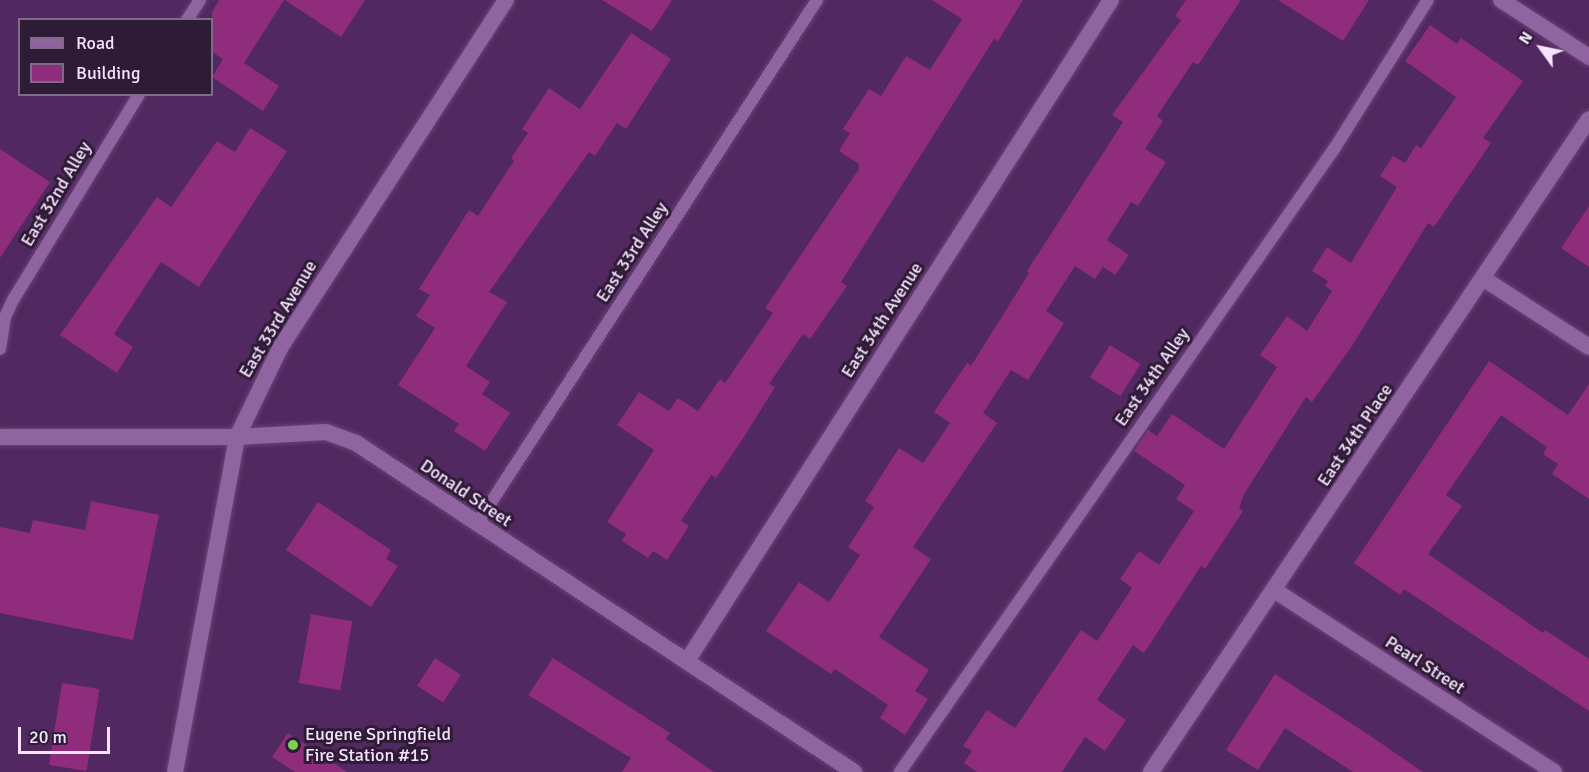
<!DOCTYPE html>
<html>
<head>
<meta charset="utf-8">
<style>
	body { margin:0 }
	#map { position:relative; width:1589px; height:772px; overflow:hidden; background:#522861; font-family:Signika,sans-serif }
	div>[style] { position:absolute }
	.building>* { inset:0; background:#8f2c7b; transform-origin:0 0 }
	.roads { filter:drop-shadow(0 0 2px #694475) drop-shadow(0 0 2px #694475) }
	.service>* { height:12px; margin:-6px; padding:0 6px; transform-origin:6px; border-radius:6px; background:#9063a1 }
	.minor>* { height:16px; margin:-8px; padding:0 8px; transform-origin:8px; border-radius:8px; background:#9063a1 }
	.tertiary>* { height:16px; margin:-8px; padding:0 8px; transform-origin:8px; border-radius:8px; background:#9063a1 }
	.dots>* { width:16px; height:16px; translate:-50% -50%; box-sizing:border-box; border:3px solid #2e1b35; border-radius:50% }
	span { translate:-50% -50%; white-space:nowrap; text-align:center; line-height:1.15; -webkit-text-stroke:6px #2e1b35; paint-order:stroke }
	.street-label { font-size:18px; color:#f7e3ff }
	.poi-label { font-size:18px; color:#f7e3ff }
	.left { translate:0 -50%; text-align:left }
	.legend { position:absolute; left:18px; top:18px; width:195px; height:78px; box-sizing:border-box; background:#2e1b35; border:2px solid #7e6b86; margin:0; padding:8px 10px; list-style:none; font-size:18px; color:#f7e3ff }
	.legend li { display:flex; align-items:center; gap:12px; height:30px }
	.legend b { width:30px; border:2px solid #7e6b86 }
	.north { position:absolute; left:1511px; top:18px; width:60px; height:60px; -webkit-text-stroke:4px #2e1b35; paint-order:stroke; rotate:303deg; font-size:16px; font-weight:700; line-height:24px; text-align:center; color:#f7e3ff }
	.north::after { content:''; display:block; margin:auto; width:21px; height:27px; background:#f7e3ff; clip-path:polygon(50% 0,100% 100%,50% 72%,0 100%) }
	.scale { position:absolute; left:18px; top:727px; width:92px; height:27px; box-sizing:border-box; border:3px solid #f7e3ff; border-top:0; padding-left:8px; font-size:18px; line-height:21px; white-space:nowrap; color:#f7e3ff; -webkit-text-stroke:4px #2e1b35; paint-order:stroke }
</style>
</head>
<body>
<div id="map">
	<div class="building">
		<div style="clip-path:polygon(219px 0,284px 0,244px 63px,279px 86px,263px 111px,212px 77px,223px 59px,212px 52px,212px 12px)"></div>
		<div style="clip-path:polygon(285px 0,365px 0,341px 37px)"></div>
		<div style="clip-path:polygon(602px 0,672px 0,652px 31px)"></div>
		<div style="clip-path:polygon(932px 0,1023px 0,998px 41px,994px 39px,841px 282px,847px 286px,810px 339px,803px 334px,769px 384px,775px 387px,742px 440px,716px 478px,711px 475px,681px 521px,689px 526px,667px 560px,653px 551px,648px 558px,622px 541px,626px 534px,607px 522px,654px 450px,617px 425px,639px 392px,669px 411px,678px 398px,698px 411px,720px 379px,725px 383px,773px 313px,765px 308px,859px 169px,859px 164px,839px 151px,850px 133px,843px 129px,869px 89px,881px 96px,906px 56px,930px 70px,962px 19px)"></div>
		<div style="clip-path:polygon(1186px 0,1241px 0,1198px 65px,1193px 62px,1157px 116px,1163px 121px,1145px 149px,1166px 162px,1138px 206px,1131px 202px,1107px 240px,1129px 255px,1115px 275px,1103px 267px,1095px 279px,1075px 266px,1046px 311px,1064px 323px,1028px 380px,1011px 370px,983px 413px,997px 423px,913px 547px,931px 559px,879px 637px,929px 670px,915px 691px,928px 699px,905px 735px,880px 718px,888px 705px,835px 669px,831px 674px,766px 631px,799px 582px,829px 602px,860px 555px,848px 547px,874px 507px,865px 501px,899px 448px,923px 463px,950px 423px,934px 412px,967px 363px,971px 366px,1029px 273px,1027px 271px,1123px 122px,1112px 115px,1181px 20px,1175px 16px)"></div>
		<div style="clip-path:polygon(1278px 0,1369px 0,1343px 41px)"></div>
		<div style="clip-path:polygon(1430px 25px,1457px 44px,1461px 38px,1523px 81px,1483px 138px,1491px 143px,1434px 227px,1428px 223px,1352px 346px,1312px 402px,1306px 397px,1244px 494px,1239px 508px,1243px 511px,1205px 569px,1201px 566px,1144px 653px,1133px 645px,1097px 700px,1126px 720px,1105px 751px,1085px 737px,1062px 772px,977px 772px,964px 763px,972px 751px,963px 746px,987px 710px,1015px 728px,1081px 630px,1097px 641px,1132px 588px,1120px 579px,1139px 551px,1159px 565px,1194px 511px,1176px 499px,1185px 485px,1134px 451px,1148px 430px,1157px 436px,1172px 414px,1224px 449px,1277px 367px,1260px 355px,1287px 316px,1307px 331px,1332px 291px,1325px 286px,1328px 281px,1312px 271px,1327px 247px,1351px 263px,1397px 187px,1380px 176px,1393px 156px,1405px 163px,1416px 145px,1421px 148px,1456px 97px,1405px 61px)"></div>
		<div style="clip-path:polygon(631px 33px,671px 59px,626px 129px,617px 123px,595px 156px,589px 152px,489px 292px,507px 302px,466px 366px,490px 382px,482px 394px,510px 413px,485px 451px,454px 431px,459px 424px,398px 385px,435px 328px,416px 316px,430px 295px,419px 289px,469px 210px,478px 216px,514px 161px,511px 158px,528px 133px,522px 129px,549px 88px,580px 109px)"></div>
		<div style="clip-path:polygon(250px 128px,287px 151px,199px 287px,161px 262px,114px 334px,133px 347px,117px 373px,60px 335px,157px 197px,171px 207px,217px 141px,235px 152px)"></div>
		<div style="clip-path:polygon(0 149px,50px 182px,0 258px)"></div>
		<div style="clip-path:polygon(1589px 206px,1589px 267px,1561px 248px)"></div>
		<div style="left:1110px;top:345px;width:36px;height:38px;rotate:32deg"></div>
		<div style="clip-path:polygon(1489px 361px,1568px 415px,1589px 384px,1589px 499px,1552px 474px,1558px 464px,1543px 454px,1547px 447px,1501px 415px,1446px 495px,1462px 506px,1428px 554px,1543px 633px,1545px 630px,1589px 659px,1589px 711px,1404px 589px,1400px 595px,1354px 563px)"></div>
		<div style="clip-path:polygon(91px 501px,159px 515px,133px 640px,0 613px,0 527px,30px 533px,33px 520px,85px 530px)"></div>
		<div style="clip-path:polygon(318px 502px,391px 550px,386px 559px,398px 566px,371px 607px,286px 550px)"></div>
		<div style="left:311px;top:614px;width:42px;height:70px;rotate:10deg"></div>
		<div style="left:435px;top:658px;width:31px;height:33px;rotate:33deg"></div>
		<div style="clip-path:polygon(553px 658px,670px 733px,666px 739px,714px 772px,622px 772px,631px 758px,528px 695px)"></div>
		<div style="clip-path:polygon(1275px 674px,1366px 733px,1423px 772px,1353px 772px,1285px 728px,1258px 770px,1226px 750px)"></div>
		<div style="left:62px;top:683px;width:38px;height:83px;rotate:9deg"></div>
		<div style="clip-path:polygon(288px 733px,347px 772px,295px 772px,272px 757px)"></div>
	</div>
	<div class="roads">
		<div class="service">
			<div style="left:187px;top:20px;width:24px;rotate:-57deg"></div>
			<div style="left:0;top:349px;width:32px;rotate:-81deg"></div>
			<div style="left:5px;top:317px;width:19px;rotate:-65deg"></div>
			<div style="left:13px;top:300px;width:241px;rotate:-58.5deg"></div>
			<div style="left:477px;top:524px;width:625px;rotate:-57.02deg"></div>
			<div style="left:900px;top:772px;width:759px;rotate:-55.14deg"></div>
			<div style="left:1334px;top:149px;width:176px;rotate:-57.8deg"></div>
		</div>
		<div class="minor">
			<div style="left:1501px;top:0;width:105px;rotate:32.9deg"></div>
			<div style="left:1484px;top:279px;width:125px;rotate:32.9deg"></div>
			<div style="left:1274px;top:590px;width:334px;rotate:33deg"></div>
			<div style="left:687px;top:661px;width:785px;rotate:-57.32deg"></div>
			<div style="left:175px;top:772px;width:341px;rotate:-79.5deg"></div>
			<div style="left:237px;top:437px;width:99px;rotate:-64.2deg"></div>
			<div style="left:280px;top:348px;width:415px;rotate:-57deg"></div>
			<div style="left:1151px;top:772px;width:786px;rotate:-56.15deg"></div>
		</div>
		<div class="tertiary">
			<div style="left:0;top:437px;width:237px"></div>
			<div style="left:237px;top:437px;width:89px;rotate:-3.2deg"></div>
			<div style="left:326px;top:432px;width:32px;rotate:20deg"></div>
			<div style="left:356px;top:443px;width:597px;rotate:33.45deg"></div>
		</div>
	</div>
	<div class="dots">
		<div style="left:293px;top:745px;background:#7dd154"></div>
	</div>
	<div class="street-label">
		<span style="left:56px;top:194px;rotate:-59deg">East 32nd Alley</span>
		<span style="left:632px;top:252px;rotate:-57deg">East 33rd Alley</span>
		<span style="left:278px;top:319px;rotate:-59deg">East 33rd Avenue</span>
		<span style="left:882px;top:320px;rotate:-57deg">East 34th Avenue</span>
		<span style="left:1152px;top:377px;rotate:-55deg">East 34th Alley</span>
		<span style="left:1355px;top:435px;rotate:-56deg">East 34th Place</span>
		<span style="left:466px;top:493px;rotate:34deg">Donald Street</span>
		<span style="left:1425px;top:665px;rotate:33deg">Pearl Street</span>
	</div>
	<div class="poi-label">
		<span class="left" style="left:305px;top:745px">Eugene Springfield<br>Fire Station #15</span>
	</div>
	<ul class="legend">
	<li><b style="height:8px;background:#9063a1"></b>Road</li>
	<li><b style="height:16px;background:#8f2c7b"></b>Building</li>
	</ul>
	<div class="north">N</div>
	<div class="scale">20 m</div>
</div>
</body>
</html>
